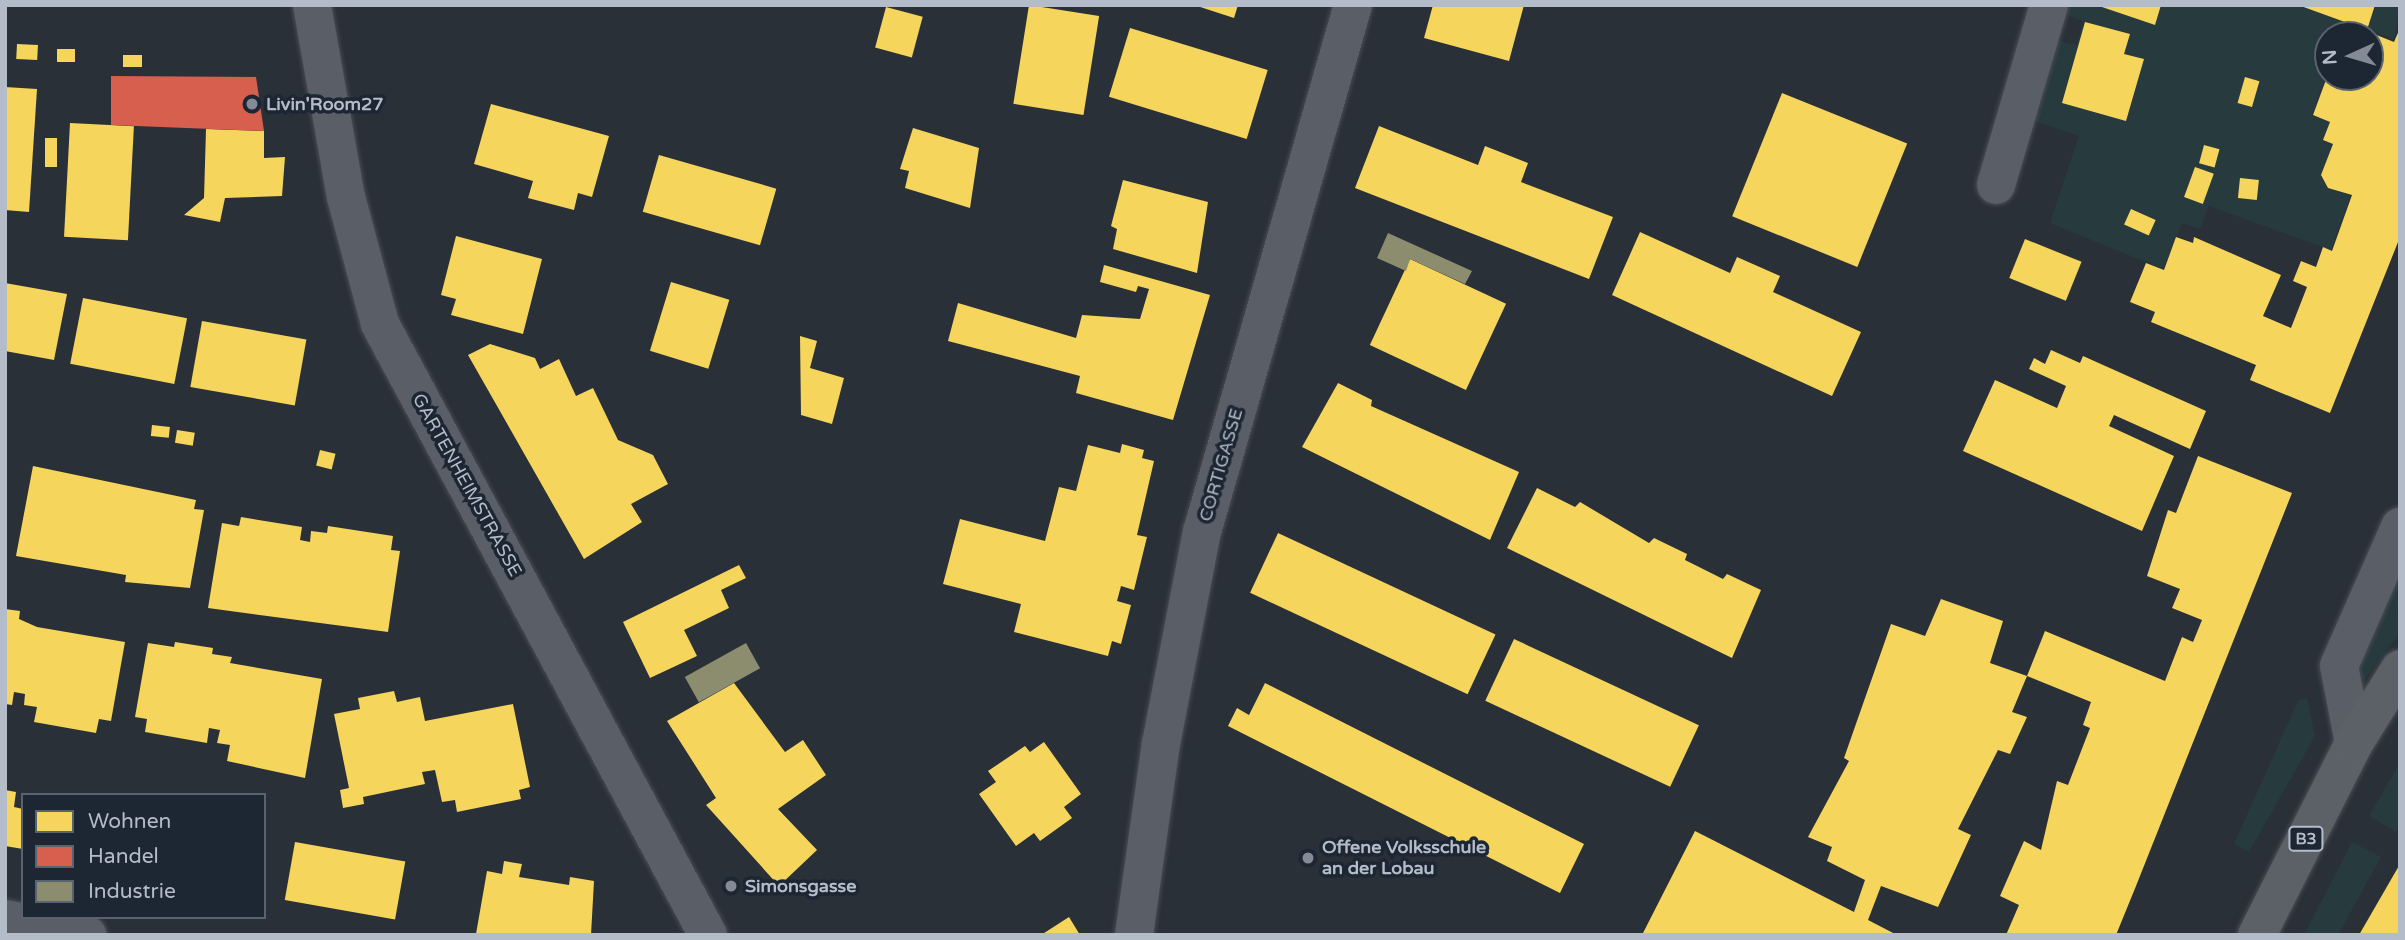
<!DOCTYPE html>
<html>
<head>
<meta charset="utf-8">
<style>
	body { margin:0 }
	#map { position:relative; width:2405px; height:940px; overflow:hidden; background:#2a3038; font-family:"Varela Round",sans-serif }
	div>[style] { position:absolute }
	.green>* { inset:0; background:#273a3e }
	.homes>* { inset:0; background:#f6d55c; transform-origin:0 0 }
	.shops>* { inset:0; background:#d6604d }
	.industry>* { inset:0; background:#8c8c6e; transform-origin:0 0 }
	.roads { filter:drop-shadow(0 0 2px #484c53) drop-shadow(0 0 2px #484c53) }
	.street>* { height:38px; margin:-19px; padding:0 19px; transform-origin:19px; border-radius:19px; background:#5a5e66 }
	.primary>* { height:38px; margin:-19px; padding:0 19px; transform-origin:19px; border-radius:19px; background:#5c6168 }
	.dots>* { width:19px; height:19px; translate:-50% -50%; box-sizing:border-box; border:4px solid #1d2633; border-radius:50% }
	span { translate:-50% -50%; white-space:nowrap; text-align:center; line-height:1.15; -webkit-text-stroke:7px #1d2633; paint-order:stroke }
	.shield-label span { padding:2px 5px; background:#1d2633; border:2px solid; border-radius:5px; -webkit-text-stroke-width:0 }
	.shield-label { font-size:16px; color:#b4bcc9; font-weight:700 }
	.poi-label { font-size:18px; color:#b4bcc9; font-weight:700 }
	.left { translate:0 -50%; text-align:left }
	.street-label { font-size:18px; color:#b4bcc9 }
	.frame { position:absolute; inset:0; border:7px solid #b4bcc9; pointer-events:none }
	.legend { position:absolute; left:21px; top:793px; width:245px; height:126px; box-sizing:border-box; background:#1d2633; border:2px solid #59626f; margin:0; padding:9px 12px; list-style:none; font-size:21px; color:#b4bcc9 }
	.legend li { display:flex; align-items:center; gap:14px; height:35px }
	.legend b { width:35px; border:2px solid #59626f }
	.north { position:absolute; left:2314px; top:21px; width:70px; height:70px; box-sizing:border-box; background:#1d2633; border:2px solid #59626f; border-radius:50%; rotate:266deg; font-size:19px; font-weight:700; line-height:28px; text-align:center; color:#b4bcc9 }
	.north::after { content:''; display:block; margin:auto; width:24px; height:32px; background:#848b96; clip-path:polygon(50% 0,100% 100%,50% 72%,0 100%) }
</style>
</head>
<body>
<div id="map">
	<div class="green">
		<div style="clip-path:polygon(2064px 5px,2400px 5px,2394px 40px,2365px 28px,2361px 35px,2328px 35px,2328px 70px,2312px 115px,2330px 122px,2323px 141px,2333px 145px,2321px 176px,2328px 189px,2351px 195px,2331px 250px,2209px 206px,2200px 229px,2182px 223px,2163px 269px,2050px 223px,2079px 136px,2032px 120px,2053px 40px,2077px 45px,2083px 21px,2061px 13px)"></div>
		<div style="clip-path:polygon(2400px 561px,2400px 633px,2364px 680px,2354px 674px)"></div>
		<div style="clip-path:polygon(2307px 698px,2315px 736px,2249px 852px,2234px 844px,2298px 701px)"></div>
		<div style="clip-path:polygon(2400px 763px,2400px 826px,2396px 832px,2369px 816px)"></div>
		<div style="clip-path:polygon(2352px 842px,2381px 857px,2338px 935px,2304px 935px)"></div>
	</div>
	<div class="homes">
		<div style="left:1029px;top:5px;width:71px;height:100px;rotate:9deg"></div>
		<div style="clip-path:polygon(1194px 5px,1238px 5px,1234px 18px)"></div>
		<div style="clip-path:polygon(1433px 5px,1524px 5px,1509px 61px,1424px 38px)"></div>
		<div style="clip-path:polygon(2096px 5px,2161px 5px,2155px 25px)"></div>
		<div style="clip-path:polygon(2298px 5px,2375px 5px,2367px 30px)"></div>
		<div style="left:886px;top:7px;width:38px;height:42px;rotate:15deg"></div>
		<div style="clip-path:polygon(2085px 22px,2130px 34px,2124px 54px,2144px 59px,2126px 121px,2062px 103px)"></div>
		<div style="left:1130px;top:28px;width:144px;height:72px;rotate:17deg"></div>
		<div style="clip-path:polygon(2400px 28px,2400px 237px,2330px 413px,2250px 380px,2256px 365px,2151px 322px,2155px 312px,2130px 302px,2146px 263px,2164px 270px,2176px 237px,2193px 243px,2194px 237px,2281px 275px,2263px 316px,2291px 328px,2307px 287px,2293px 281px,2301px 261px,2316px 267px,2323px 247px,2332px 251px,2352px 195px,2328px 188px,2321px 175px,2333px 144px,2323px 140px,2330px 122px,2313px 115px,2327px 77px,2370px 77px,2370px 35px,2364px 30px,2394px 42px)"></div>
		<div style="left:17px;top:44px;width:21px;height:15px;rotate:3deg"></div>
		<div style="left:75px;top:49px;width:13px;height:18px;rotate:90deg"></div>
		<div style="left:142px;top:55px;width:12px;height:19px;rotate:90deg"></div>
		<div style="left:2245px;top:77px;width:15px;height:27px;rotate:16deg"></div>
		<div style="clip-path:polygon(5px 87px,37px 89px,29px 212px,5px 210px)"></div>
		<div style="left:1782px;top:93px;width:135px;height:133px;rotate:22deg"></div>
		<div style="clip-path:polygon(491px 104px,609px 136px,592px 197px,578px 193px,574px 210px,528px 198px,533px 181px,474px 164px)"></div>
		<div style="left:70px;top:123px;width:64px;height:114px;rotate:3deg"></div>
		<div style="clip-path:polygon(1379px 126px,1478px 165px,1485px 146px,1528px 163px,1521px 182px,1613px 217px,1589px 279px,1355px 188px)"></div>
		<div style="clip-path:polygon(913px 128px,979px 148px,970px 208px,905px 188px,909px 171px,900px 169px)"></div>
		<div style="clip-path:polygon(206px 129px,264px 131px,264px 158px,285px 157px,282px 196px,225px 198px,220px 222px,184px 215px,204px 198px)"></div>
		<div style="left:45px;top:138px;width:12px;height:29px"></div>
		<div style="left:2204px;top:145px;width:16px;height:19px;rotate:15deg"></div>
		<div style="left:659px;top:155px;width:122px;height:59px;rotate:16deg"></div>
		<div style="left:2195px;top:167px;width:20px;height:32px;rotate:20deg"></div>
		<div style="left:2240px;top:178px;width:19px;height:20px;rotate:6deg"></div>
		<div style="clip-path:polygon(1123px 180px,1208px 202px,1197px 273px,1113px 249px,1117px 229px,1111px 226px)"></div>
		<div style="left:2131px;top:209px;width:27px;height:17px;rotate:24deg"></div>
		<div style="clip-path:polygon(1640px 232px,1730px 273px,1737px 257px,1780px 276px,1773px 292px,1861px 332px,1832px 396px,1612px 295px)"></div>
		<div style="clip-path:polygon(456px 236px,542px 259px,523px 334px,451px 315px,456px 299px,441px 295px)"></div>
		<div style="left:2025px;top:239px;width:61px;height:42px;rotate:22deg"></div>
		<div style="left:1410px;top:259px;width:106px;height:95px;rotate:25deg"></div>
		<div style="clip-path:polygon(1104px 265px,1210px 295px,1173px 420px,1076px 393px,1080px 376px,948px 341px,958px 303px,1076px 338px,1082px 315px,1140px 319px,1149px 289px,1138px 286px,1136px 292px,1100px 282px)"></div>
		<div style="left:671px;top:282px;width:61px;height:72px;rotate:17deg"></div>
		<div style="clip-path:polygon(5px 283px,67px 294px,54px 360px,5px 351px)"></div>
		<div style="left:83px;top:298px;width:106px;height:67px;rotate:11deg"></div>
		<div style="left:202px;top:321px;width:106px;height:67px;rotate:10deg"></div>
		<div style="clip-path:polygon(800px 336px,817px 341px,810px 368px,844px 378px,832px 424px,801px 415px)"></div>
		<div style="clip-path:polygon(490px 344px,535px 358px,540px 369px,559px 359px,576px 396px,593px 388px,618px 440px,653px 455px,668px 484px,631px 504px,642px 522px,584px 559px,468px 355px)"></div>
		<div style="clip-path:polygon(2051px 350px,2080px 363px,2083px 356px,2206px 411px,2190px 449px,2114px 415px,2109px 426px,2174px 456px,2142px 531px,1963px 451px,1995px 380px,2057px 408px,2066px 386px,2029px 369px,2034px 358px,2045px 364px)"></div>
		<div style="clip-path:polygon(1338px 383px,1372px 400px,1371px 406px,1519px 472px,1490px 540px,1302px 447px)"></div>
		<div style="left:152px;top:425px;width:18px;height:11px;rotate:6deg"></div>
		<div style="left:177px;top:430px;width:18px;height:13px;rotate:9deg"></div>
		<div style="clip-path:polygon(1122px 444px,1144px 450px,1142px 458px,1154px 461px,1137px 535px,1147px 537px,1134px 590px,1121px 586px,1117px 601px,1131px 605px,1121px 644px,1112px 641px,1108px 656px,1014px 632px,1021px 604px,943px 584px,960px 519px,1045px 541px,1059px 487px,1076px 491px,1088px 445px,1120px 453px)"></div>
		<div style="left:320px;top:450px;width:16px;height:16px;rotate:14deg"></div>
		<div style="clip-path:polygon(2198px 456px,2292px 493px,2136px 886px,2116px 935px,2006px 935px,2019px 905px,2000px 896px,2024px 841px,2041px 850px,2057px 781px,2068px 785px,2090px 728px,2083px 725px,2091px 702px,2027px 676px,2045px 631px,2165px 681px,2182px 637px,2193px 642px,2202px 620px,2172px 608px,2180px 589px,2147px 576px,2168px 510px,2176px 513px)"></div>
		<div style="clip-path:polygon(33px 466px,196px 500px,194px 509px,204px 510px,190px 588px,125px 582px,126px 575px,16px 556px)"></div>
		<div style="clip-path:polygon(1537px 488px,1575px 507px,1580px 502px,1649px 543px,1654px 538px,1687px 554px,1685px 560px,1723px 579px,1727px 574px,1761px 590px,1732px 658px,1507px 548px)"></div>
		<div style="clip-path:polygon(241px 517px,302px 527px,300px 540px,310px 542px,311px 531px,327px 533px,328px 526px,393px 536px,391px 550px,400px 551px,388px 632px,208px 608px,222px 523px,239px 526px)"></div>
		<div style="left:1278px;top:533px;width:240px;height:66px;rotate:25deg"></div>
		<div style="clip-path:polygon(739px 565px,746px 578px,721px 590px,729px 608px,684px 630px,697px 656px,650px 678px,623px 622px)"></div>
		<div style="clip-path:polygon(1941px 599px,2003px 621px,1990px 663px,2027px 676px,2012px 712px,2027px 717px,2010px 754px,1998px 750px,1958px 829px,1971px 835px,1938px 907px,1881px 886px,1868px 920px,1897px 935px,1642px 935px,1695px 831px,1854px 912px,1865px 880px,1827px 861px,1832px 847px,1808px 837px,1849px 761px,1844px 758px,1891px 624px,1925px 636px)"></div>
		<div style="clip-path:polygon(5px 609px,20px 611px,19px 619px,37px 627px,125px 642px,111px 721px,99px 719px,96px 733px,34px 722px,37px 707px,24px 705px,25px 694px,14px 692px,12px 705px,5px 704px)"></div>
		<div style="left:1514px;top:639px;width:204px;height:68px;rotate:25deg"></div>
		<div style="clip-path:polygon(175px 642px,213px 648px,212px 654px,232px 657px,230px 663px,322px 679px,305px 778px,227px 761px,230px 745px,217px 743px,220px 730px,209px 728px,207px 743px,145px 732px,147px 719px,135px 717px,148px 643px,174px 647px)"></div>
		<div style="clip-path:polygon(734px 683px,785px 752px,803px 740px,826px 775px,778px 809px,817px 850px,779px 886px,706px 805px,716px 798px,667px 721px)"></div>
		<div style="clip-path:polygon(1265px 683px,1584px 844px,1560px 893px,1228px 726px,1237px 708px,1249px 715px)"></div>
		<div style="clip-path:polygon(394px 691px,397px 702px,420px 697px,425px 721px,513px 704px,530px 787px,519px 790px,521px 799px,457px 812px,455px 800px,442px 802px,435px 770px,422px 772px,425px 784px,363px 797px,364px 804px,343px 808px,340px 790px,349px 788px,334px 714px,360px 709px,358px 698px)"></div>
		<div style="clip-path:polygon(1044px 742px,1081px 794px,1064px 807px,1072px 818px,1040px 841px,1034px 833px,1016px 846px,979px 794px,996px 782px,988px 771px,1025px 746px,1030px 752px)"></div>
		<div style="clip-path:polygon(5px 790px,16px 792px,14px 807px,23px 809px,23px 849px,5px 846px)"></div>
		<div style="left:295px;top:842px;width:112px;height:59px;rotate:10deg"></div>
		<div style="clip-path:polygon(504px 861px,522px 864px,519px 877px,569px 885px,570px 877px,594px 881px,591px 935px,476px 934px,487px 871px,502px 874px)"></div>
		<div style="clip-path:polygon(2400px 864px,2400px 935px,2359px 935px)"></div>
		<div style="clip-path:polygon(1069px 917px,1080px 935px,1041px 935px)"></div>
	</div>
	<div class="shops">
		<div style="clip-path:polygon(111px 76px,256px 77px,264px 131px,111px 125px)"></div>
	</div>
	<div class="industry">
		<div style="clip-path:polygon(1388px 233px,1472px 271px,1465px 284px,1410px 259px,1406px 271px,1377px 258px)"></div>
		<div style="left:746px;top:643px;width:29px;height:70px;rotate:61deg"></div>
	</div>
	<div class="roads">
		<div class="street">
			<div style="left:312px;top:5px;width:195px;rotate:80deg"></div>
			<div style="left:346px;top:197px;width:131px;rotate:75deg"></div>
			<div style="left:380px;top:324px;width:693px;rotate:61.77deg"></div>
			<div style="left:1996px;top:185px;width:188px;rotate:-73.6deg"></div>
			<div style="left:2354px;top:743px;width:78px;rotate:-101deg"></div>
			<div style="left:2339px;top:666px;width:152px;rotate:-66.3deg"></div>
			<div style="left:5px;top:919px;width:84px;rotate:11deg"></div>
			<div style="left:1134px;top:935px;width:193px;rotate:-82deg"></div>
			<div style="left:1161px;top:744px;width:216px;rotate:-79.1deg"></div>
			<div style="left:1202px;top:532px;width:548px;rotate:-74.01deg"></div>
		</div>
		<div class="primary">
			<div style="left:2257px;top:935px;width:215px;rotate:-63.2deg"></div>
			<div style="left:2354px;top:743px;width:87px;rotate:-58.1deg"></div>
		</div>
	</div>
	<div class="dots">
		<div style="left:252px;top:104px;background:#848b96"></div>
		<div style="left:1308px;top:858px;background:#848b96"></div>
		<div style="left:731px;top:886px;background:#848b96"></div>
	</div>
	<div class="shield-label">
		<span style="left:2306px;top:839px">B3</span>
	</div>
	<div class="poi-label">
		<span class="left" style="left:266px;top:104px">Livin'Room27</span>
		<span class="left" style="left:1322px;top:858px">Offene Volksschule<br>an der Lobau</span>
		<span class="left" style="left:745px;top:886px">Simonsgasse</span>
	</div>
	<div class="street-label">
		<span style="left:1221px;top:465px;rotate:-74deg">CORTIGASSE</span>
		<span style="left:467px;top:485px;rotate:61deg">GARTENHEIMSTRASSE</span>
	</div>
	<div class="frame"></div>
	<ul class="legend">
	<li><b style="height:19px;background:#f6d55c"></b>Wohnen</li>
	<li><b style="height:19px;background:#d6604d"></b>Handel</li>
	<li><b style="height:19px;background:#8c8c6e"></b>Industrie</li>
	</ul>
	<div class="north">N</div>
</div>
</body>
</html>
